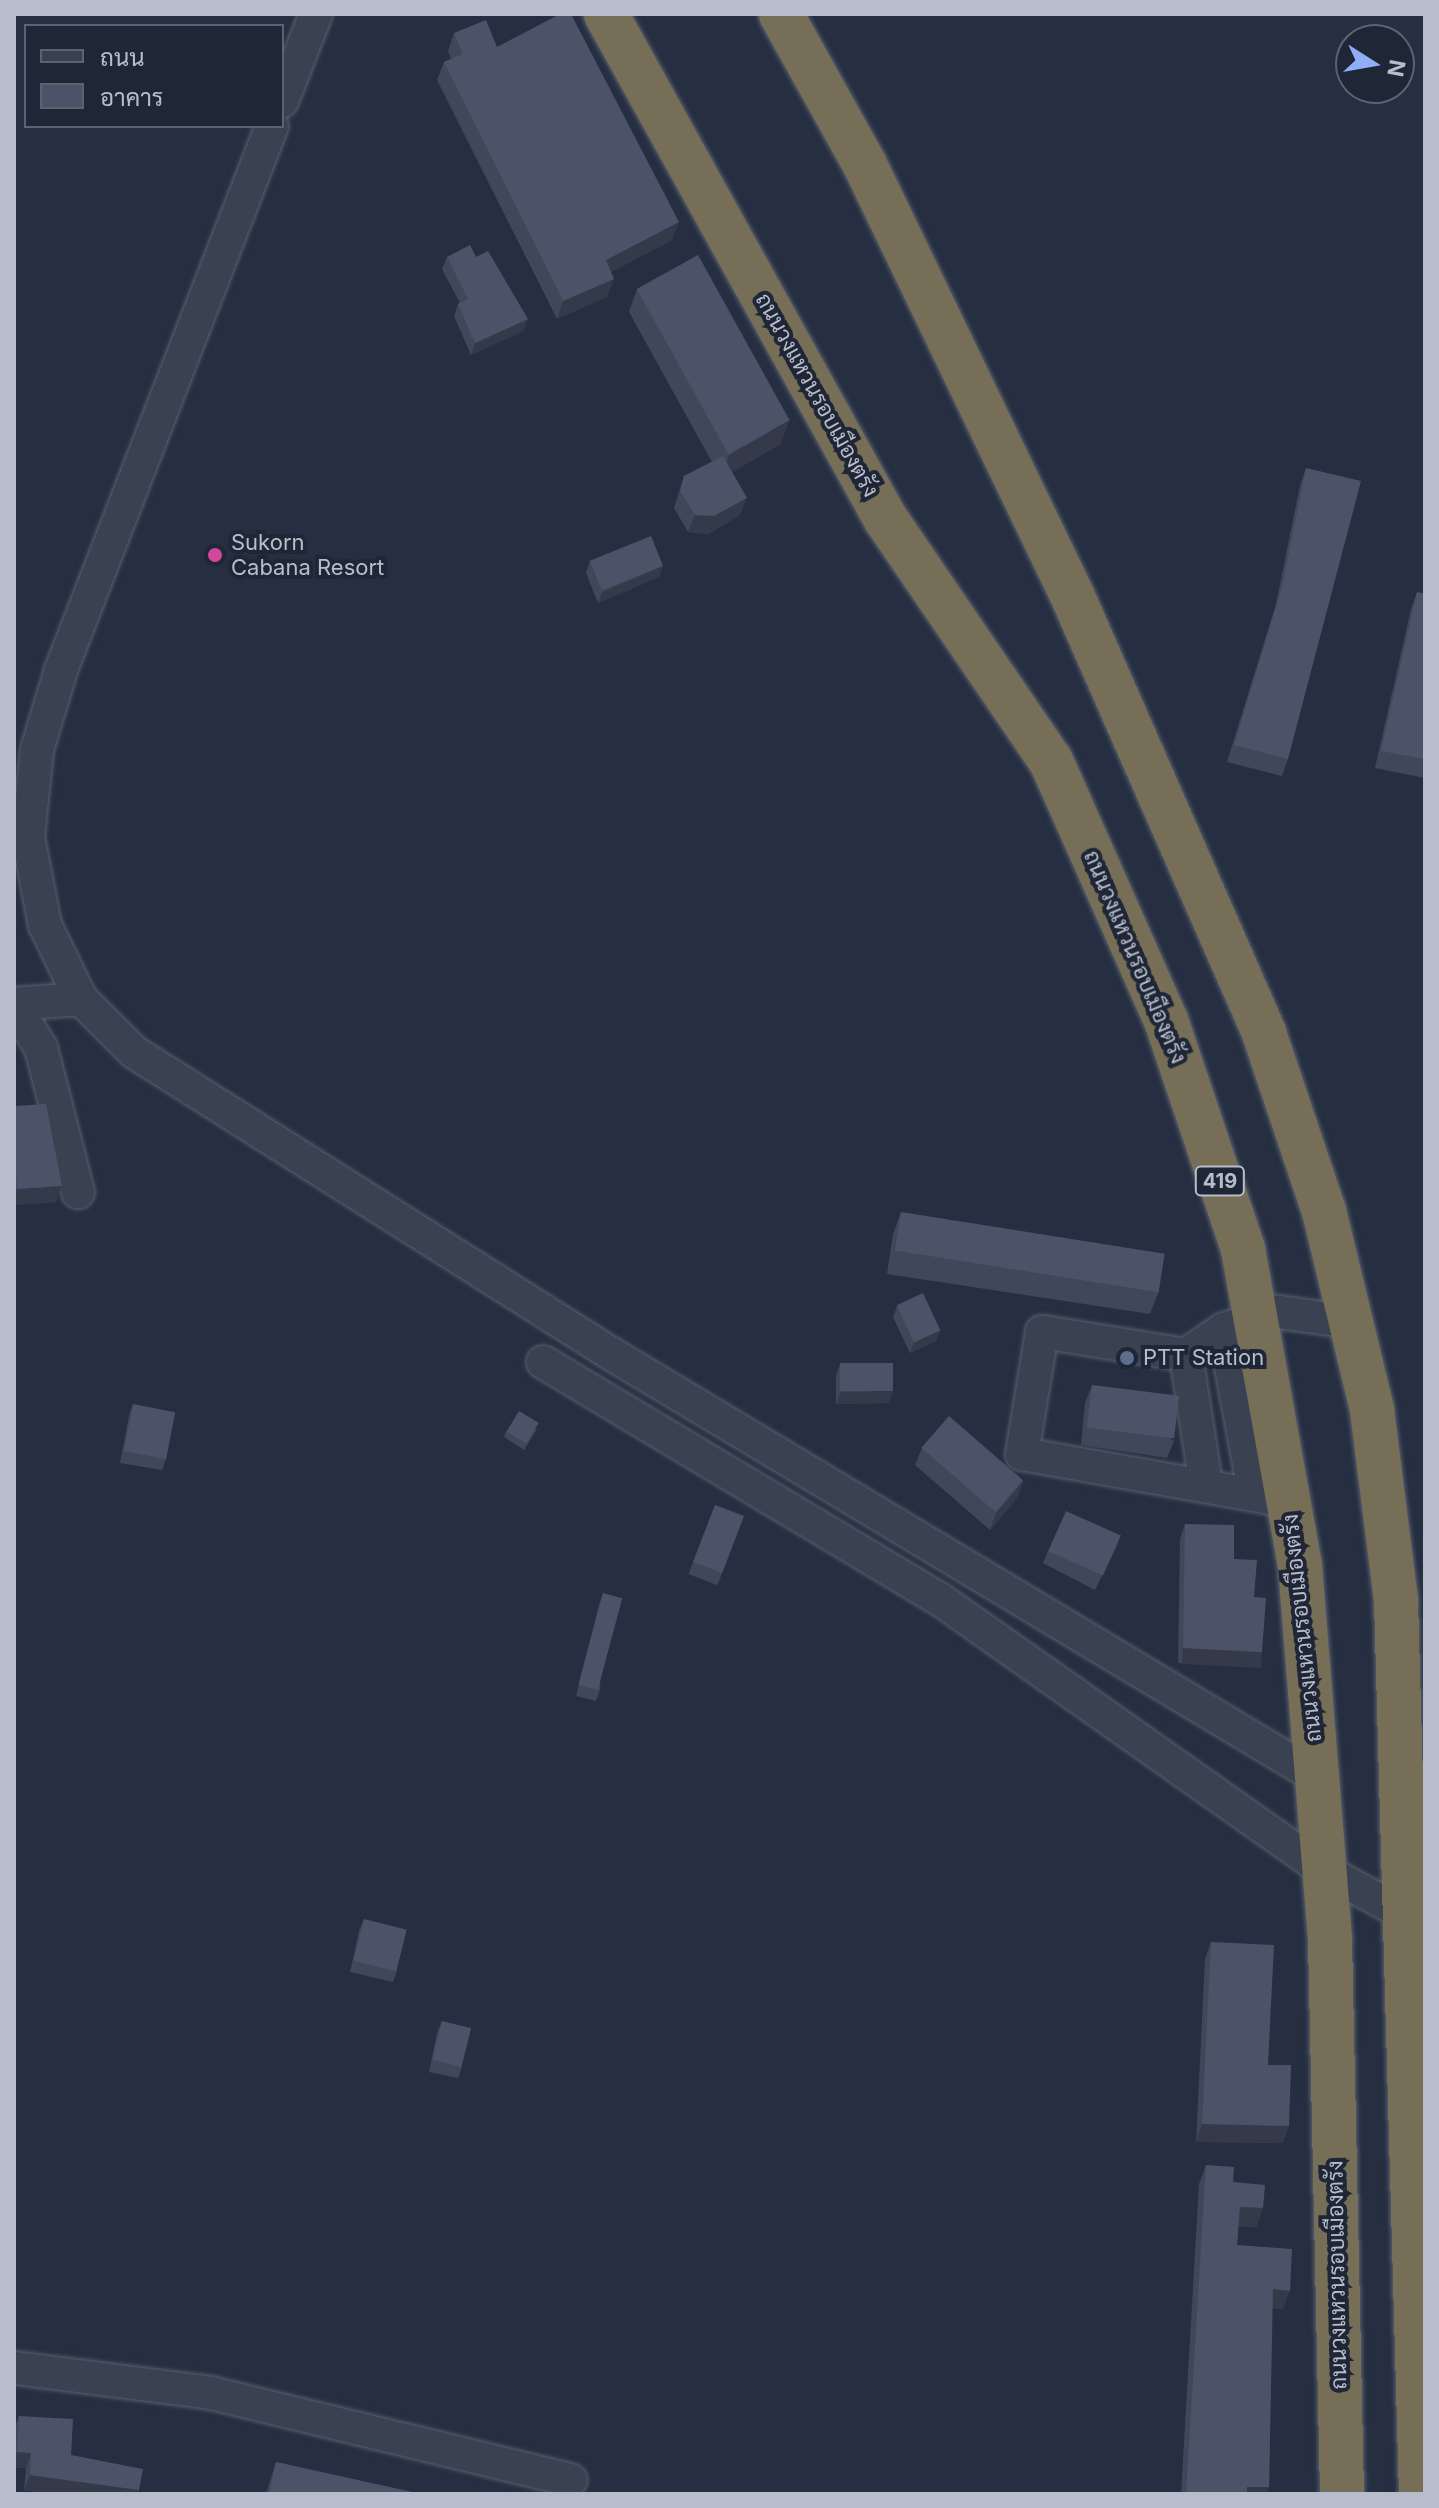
<!DOCTYPE html>
<html>
<head>
<meta charset="utf-8">
<style>
	body { margin:0 }
	#map { position:relative; width:1439px; height:2508px; overflow:hidden; background:#262f41; font-family:Inter,Sarabun,sans-serif }
	div>[style] { position:absolute }
	.roads { filter:drop-shadow(0 0 2px #585f6e) drop-shadow(0 0 2px #585f6e) }
	.minor>* { height:32px; margin:-16px; padding:0 16px; transform-origin:16px; border-radius:16px; background:#3a4151 }
	.highway>* { height:44px; margin:-22px; padding:0 22px; transform-origin:22px; border-radius:22px; background:#776e57 }
	.wall>* { inset:0; background:#404759; transform-origin:0 0 }
	.shaded-wall>* { inset:0; background:#343a49; transform-origin:0 0 }
	.building>* { inset:0; background:#4a5368; transform-origin:0 0 }
	.dots>* { width:22px; height:22px; translate:-50% -50%; box-sizing:border-box; border:4px solid #1f2636; border-radius:50% }
	span { translate:-50% -50%; white-space:nowrap; text-align:center; line-height:1.15; -webkit-text-stroke:8px #1f2636; paint-order:stroke }
	.shield-label span { padding:2px 6px; background:#1f2636; border:2px solid; border-radius:6px; -webkit-text-stroke-width:0 }
	.shield-label { font-size:20px; color:#b7bdcb; font-weight:700 }
	.street-label { font-size:22px; color:#b7bdcb }
	.poi-label { font-size:22px; color:#b7bdcb }
	.left { translate:0 -50%; text-align:left }
	.frame { position:absolute; inset:0; border:16px solid #b7bdcb; pointer-events:none }
	.legend { position:absolute; left:24px; top:24px; width:260px; height:104px; box-sizing:border-box; background:#1f2636; border:2px solid #5c6272; margin:0; padding:10px 14px; list-style:none; font-size:24px; color:#b7bdcb }
	.legend li { display:flex; align-items:center; gap:16px; height:40px }
	.legend b { width:40px; border:2px solid #5c6272 }
	.north { position:absolute; left:1335px; top:24px; width:80px; height:80px; box-sizing:border-box; background:#1f2636; border:2px solid #5c6272; border-radius:50%; rotate:101deg; font-size:22px; font-weight:700; line-height:32px; text-align:center; color:#b7bdcb }
	.north::after { content:''; display:block; margin:auto; width:28px; height:36px; background:#90adf8; clip-path:polygon(50% 0,100% 100%,50% 72%,0 100%) }
</style>
</head>
<body>
<div id="map">
	<div class="roads">
		<div class="minor">
			<div style="left:282px;top:101px;width:93px;rotate:-68.7deg"></div>
			<div style="left:272px;top:126px;width:583px;rotate:111.2deg"></div>
			<div style="left:61px;top:670px;width:84px;rotate:106.7deg"></div>
			<div style="left:37px;top:750px;width:87px;rotate:95.9deg"></div>
			<div style="left:28px;top:837px;width:90px;rotate:79.1deg"></div>
			<div style="left:45px;top:925px;width:82px;rotate:64.1deg"></div>
			<div style="left:81px;top:999px;width:75px;rotate:45deg"></div>
			<div style="left:134px;top:1052px;width:563px;rotate:32.31deg"></div>
			<div style="left:610px;top:1353px;width:824px;rotate:30.95deg"></div>
			<div style="left:14px;top:1004px;width:52px;rotate:58.5deg"></div>
			<div style="left:41px;top:1048px;width:149px;rotate:75.6deg"></div>
			<div style="left:14px;top:1004px;width:67px;rotate:-4.3deg"></div>
			<div style="left:1224px;top:1329px;width:46px;rotate:145.6deg"></div>
			<div style="left:1186px;top:1355px;width:146px;rotate:-170.9deg"></div>
			<div style="left:1042px;top:1332px;width:124px;rotate:99.3deg"></div>
			<div style="left:1022px;top:1454px;width:237px;rotate:10deg"></div>
			<div style="left:1186px;top:1355px;width:131px;rotate:81.2deg"></div>
			<div style="left:543px;top:1362px;width:460px;rotate:30.9deg"></div>
			<div style="left:938px;top:1598px;width:470px;rotate:35.2deg"></div>
			<div style="left:1322px;top:1869px;width:111px;rotate:28.7deg"></div>
			<div style="left:1273px;top:1499px;width:18px;rotate:-167deg"></div>
			<div style="left:1255px;top:1495px;width:169px;rotate:-100.6deg"></div>
			<div style="left:1224px;top:1329px;width:58px;rotate:-17.2deg"></div>
			<div style="left:1279px;top:1312px;width:73px;rotate:7.9deg"></div>
			<div style="left:14px;top:2368px;width:199px;rotate:7.2deg"></div>
			<div style="left:211px;top:2393px;width:370px;rotate:13.6deg"></div>
		</div>
		<div class="highway">
			<div style="left:606px;top:14px;width:576px;rotate:61.03deg"></div>
			<div style="left:885px;top:518px;width:294px;rotate:55.7deg"></div>
			<div style="left:1051px;top:761px;width:283px;rotate:66.1deg"></div>
			<div style="left:1166px;top:1020px;width:242px;rotate:71.4deg"></div>
			<div style="left:1243px;top:1249px;width:322px;rotate:79.8deg"></div>
			<div style="left:1300px;top:1566px;width:374px;rotate:85.4deg"></div>
			<div style="left:1330px;top:1939px;width:555px;rotate:88.76deg"></div>
			<div style="left:781px;top:14px;width:173px;rotate:60.9deg"></div>
			<div style="left:865px;top:165px;width:477px;rotate:64.3deg"></div>
			<div style="left:1072px;top:595px;width:478px;rotate:66.3deg"></div>
			<div style="left:1264px;top:1033px;width:188px;rotate:71.4deg"></div>
			<div style="left:1324px;top:1211px;width:205px;rotate:76.4deg"></div>
			<div style="left:1372px;top:1410px;width:192px;rotate:82.8deg"></div>
			<div style="left:1396px;top:1600px;width:894px;rotate:88.4deg"></div>
		</div>
	</div>
	<div class="wall">
		<div style="clip-path:polygon(454px 33px,497px 47px,672px 240px,611px 272px,607px 297px,557px 319px,437px 80px,444px 62px,451px 59px,448px 51px)"></div>
		<div style="clip-path:polygon(447px 257px,476px 257px,528px 319px,523px 331px,471px 355px,454px 316px,458px 304px,460px 303px,442px 269px)"></div>
		<div style="clip-path:polygon(637px 289px,781px 444px,732px 472px,740px 515px,708px 534px,688px 532px,674px 508px,684px 476px,712px 462px,629px 312px)"></div>
		<div style="clip-path:polygon(1306px 468px,1288px 759px,1282px 776px,1227px 762px,1276px 604px,1300px 485px)"></div>
		<div style="clip-path:polygon(590px 561px,663px 566px,659px 577px,598px 603px,586px 573px)"></div>
		<div style="clip-path:polygon(1417px 592px,1425px 594px,1425px 778px,1375px 768px,1411px 609px)"></div>
		<div style="clip-path:polygon(14px 1106px,56px 1202px,14px 1205px)"></div>
		<div style="clip-path:polygon(901px 1212px,1159px 1291px,1150px 1314px,887px 1274px,893px 1234px)"></div>
		<div style="clip-path:polygon(897px 1306px,940px 1330px,936px 1341px,910px 1353px,893px 1317px)"></div>
		<div style="clip-path:polygon(840px 1364px,889px 1403px,836px 1404px,836px 1376px)"></div>
		<div style="clip-path:polygon(1092px 1385px,1174px 1441px,1167px 1458px,1081px 1445px,1085px 1403px)"></div>
		<div style="clip-path:polygon(133px 1404px,166px 1459px,162px 1470px,120px 1463px,129px 1416px)"></div>
		<div style="clip-path:polygon(537px 1429px,524px 1450px,504px 1437px,506px 1431px)"></div>
		<div style="clip-path:polygon(922px 1448px,1023px 1481px,1017px 1498px,990px 1530px,915px 1465px)"></div>
		<div style="left:715px;top:1505px;width:31px;height:74px;rotate:21deg"></div>
		<div style="clip-path:polygon(1185px 1524px,1234px 1559px,1254px 1597px,1262px 1652px,1256px 1667px,1178px 1663px,1180px 1539px)"></div>
		<div style="clip-path:polygon(1121px 1535px,1095px 1590px,1043px 1563px,1048px 1551px)"></div>
		<div style="clip-path:polygon(603px 1593px,600px 1690px,596px 1701px,576px 1696px,599px 1605px)"></div>
		<div style="clip-path:polygon(364px 1919px,397px 1971px,393px 1982px,350px 1972px,359px 1931px)"></div>
		<div style="clip-path:polygon(1211px 1942px,1268px 2065px,1283px 2143px,1196px 2142px,1205px 1959px)"></div>
		<div style="clip-path:polygon(442px 2021px,462px 2067px,458px 2078px,429px 2072px,437px 2033px)"></div>
		<div style="clip-path:polygon(1206px 2165px,1233px 2182px,1257px 2227px,1238px 2226px,1237px 2245px,1283px 2309px,1272px 2308px,1269px 2487px,1266px 2494px,1181px 2494px,1199px 2184px)"></div>
		<div style="clip-path:polygon(19px 2416px,71px 2455px,139px 2490px,138px 2494px,50px 2494px,24px 2490px,26px 2468px,14px 2468px,14px 2429px)"></div>
		<div style="clip-path:polygon(276px 2462px,417px 2494px,266px 2494px)"></div>
	</div>
	<div class="shaded-wall">
		<div style="clip-path:polygon(679px 222px,672px 240px,599px 278px,606px 260px)"></div>
		<div style="clip-path:polygon(614px 279px,607px 297px,557px 319px,563px 301px)"></div>
		<div style="clip-path:polygon(528px 319px,523px 331px,471px 355px,475px 343px)"></div>
		<div style="clip-path:polygon(789px 421px,781px 444px,721px 478px,729px 455px)"></div>
		<div style="clip-path:polygon(747px 498px,740px 515px,708px 534px,688px 532px,695px 515px)"></div>
		<div style="clip-path:polygon(663px 566px,659px 577px,598px 603px,602px 592px)"></div>
		<div style="clip-path:polygon(62px 1186px,56px 1202px,14px 1205px,14px 1198px,17px 1189px)"></div>
		<div style="clip-path:polygon(940px 1330px,936px 1341px,910px 1353px,914px 1342px)"></div>
		<div style="clip-path:polygon(893px 1391px,889px 1403px,836px 1404px,840px 1392px)"></div>
		<div style="clip-path:polygon(1023px 1481px,1017px 1498px,990px 1530px,996px 1513px)"></div>
		<div style="clip-path:polygon(1121px 1535px,1117px 1547px,1095px 1590px,1100px 1579px)"></div>
		<div style="left:1183px;top:1648px;width:79px;height:16px;rotate:3deg"></div>
		<div style="clip-path:polygon(1202px 2124px,1289px 2126px,1283px 2143px,1196px 2142px)"></div>
		<div style="clip-path:polygon(1240px 2207px,1263px 2208px,1257px 2227px,1233px 2225px)"></div>
		<div style="clip-path:polygon(1273px 2289px,1290px 2291px,1283px 2309px,1266px 2308px)"></div>
		<div style="clip-path:polygon(17px 2452px,31px 2453px,26px 2468px,14px 2468px,14px 2460px)"></div>
		<div style="clip-path:polygon(30px 2475px,139px 2490px,138px 2494px,50px 2494px,24px 2490px)"></div>
		<div style="clip-path:polygon(1247px 2487px,1269px 2487px,1266px 2494px,1245px 2494px)"></div>
	</div>
	<div class="building">
		<div style="clip-path:polygon(560px 14px,571px 14px,679px 222px,606px 260px,614px 279px,563px 301px,444px 62px,463px 54px,454px 33px,486px 20px,497px 47px)"></div>
		<div style="clip-path:polygon(470px 245px,476px 257px,488px 251px,528px 319px,475px 343px,458px 304px,468px 299px,447px 257px)"></div>
		<div style="left:698px;top:255px;width:189px;height:70px;rotate:61deg"></div>
		<div style="clip-path:polygon(723px 456px,747px 498px,714px 516px,695px 515px,680px 491px,684px 476px)"></div>
		<div style="clip-path:polygon(1306px 468px,1361px 481px,1288px 759px,1234px 745px,1282px 587px)"></div>
		<div style="left:651px;top:536px;width:32px;height:66px;rotate:68deg"></div>
		<div style="clip-path:polygon(1417px 592px,1425px 594px,1425px 759px,1381px 751px)"></div>
		<div style="clip-path:polygon(46px 1104px,62px 1186px,17px 1189px,14px 1150px,14px 1106px)"></div>
		<div style="left:901px;top:1212px;width:267px;height:39px;rotate:9deg"></div>
		<div style="left:923px;top:1293px;width:41px;height:29px;rotate:65deg"></div>
		<div style="left:893px;top:1363px;width:28px;height:53px;rotate:90deg"></div>
		<div style="left:1092px;top:1385px;width:88px;height:43px;rotate:7deg"></div>
		<div style="left:133px;top:1404px;width:43px;height:48px;rotate:11deg"></div>
		<div style="left:519px;top:1411px;width:23px;height:24px;rotate:31deg"></div>
		<div style="left:949px;top:1416px;width:98px;height:42px;rotate:41deg"></div>
		<div style="left:715px;top:1505px;width:31px;height:61px;rotate:21deg"></div>
		<div style="left:1066px;top:1511px;width:60px;height:44px;rotate:24deg"></div>
		<div style="clip-path:polygon(1185px 1524px,1234px 1525px,1234px 1559px,1257px 1560px,1254px 1597px,1266px 1598px,1262px 1652px,1183px 1648px)"></div>
		<div style="left:603px;top:1593px;width:20px;height:95px;rotate:15deg"></div>
		<div style="left:364px;top:1919px;width:44px;height:43px;rotate:14deg"></div>
		<div style="clip-path:polygon(1211px 1942px,1274px 1945px,1268px 2065px,1291px 2065px,1289px 2126px,1202px 2124px)"></div>
		<div style="left:442px;top:2021px;width:30px;height:40px;rotate:14deg"></div>
		<div style="clip-path:polygon(1206px 2165px,1234px 2167px,1233px 2182px,1265px 2185px,1263px 2208px,1240px 2207px,1237px 2245px,1292px 2249px,1290px 2291px,1273px 2289px,1269px 2487px,1247px 2487px,1247px 2494px,1186px 2494px)"></div>
		<div style="clip-path:polygon(19px 2416px,73px 2419px,71px 2455px,143px 2469px,139px 2490px,30px 2475px,31px 2453px,17px 2452px)"></div>
		<div style="clip-path:polygon(276px 2462px,417px 2493px,417px 2494px,269px 2494px)"></div>
	</div>
	<div class="dots">
		<div style="left:215px;top:555px;background:#d1479c"></div>
		<div style="left:1127px;top:1358px;background:#5c6f8a"></div>
	</div>
	<div class="shield-label">
		<span style="left:1220px;top:1181px">419</span>
	</div>
	<div class="street-label">
		<span style="left:817px;top:395px;rotate:61deg">ถนนวงแหวนรอบเมืองตรัง</span>
		<span style="left:1135px;top:957px;rotate:67deg">ถนนวงแหวนรอบเมืองตรัง</span>
		<span style="left:1302px;top:1628px;rotate:-96deg">ถนนวงแหวนรอบเมืองตรัง</span>
		<span style="left:1337px;top:2275px;rotate:-91deg">ถนนวงแหวนรอบเมืองตรัง</span>
	</div>
	<div class="poi-label">
		<span class="left" style="left:231px;top:555px">Sukorn<br>Cabana Resort</span>
		<span class="left" style="left:1143px;top:1358px">PTT Station</span>
	</div>
	<div class="frame"></div>
	<ul class="legend">
	<li><b style="height:10px;background:#3a4151"></b>ถนน</li>
	<li><b style="height:22px;background:#4a5368"></b>อาคาร</li>
	</ul>
	<div class="north">N</div>
</div>
</body>
</html>
